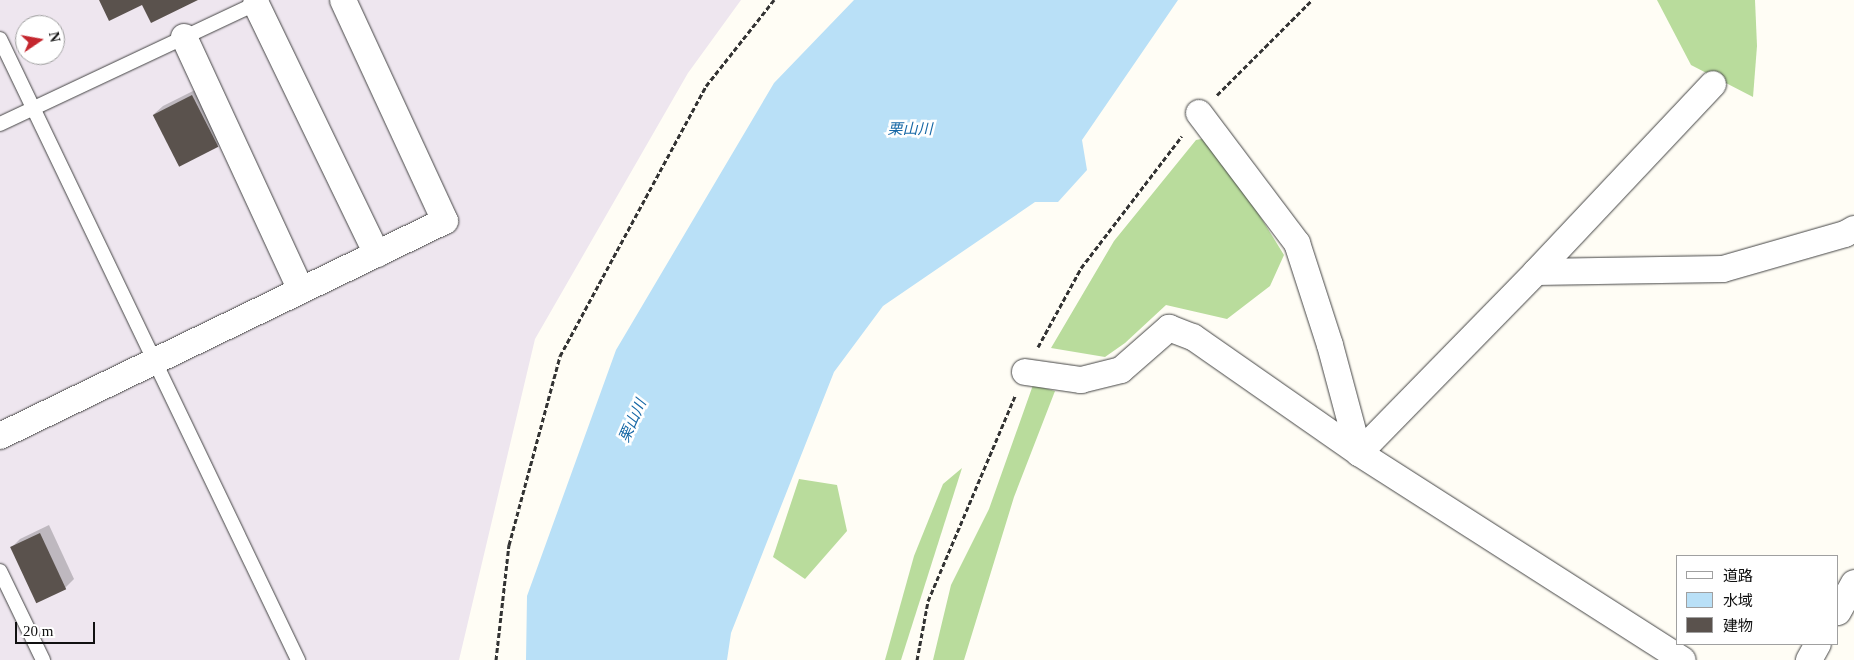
<!DOCTYPE html>
<html>
<head>
<meta charset="utf-8">
<style>
	body { margin:0 }
	#map { position:relative; width:1854px; height:660px; overflow:hidden; background:#fffdf5; font-family:"Times New Roman","Noto Sans JP",serif }
	div>[style] { position:absolute }
	.industrial>* { inset:0; background:#eee6ef }
	.forest>* { inset:0; background:#b9dc9c }
	.water>* { inset:0; background:#b9e0f7 }
	.shadow>* { inset:0; background:#0003 }
	.building>* { inset:0; background:#5a524d; transform-origin:0 0 }
	.path>* { height:3px; margin-top:-1.5px; transform-origin:0; background:repeating-linear-gradient(90deg,#333 0 5px,transparent 0 7.5px) }
	.roads { filter:drop-shadow(0 0 1px #444) drop-shadow(0 0 1px #444) }
	.lane>* { height:14px; margin:-7px; padding:0 7px; transform-origin:7px; border-radius:7px; background:#fff }
	.street>* { height:26px; margin:-13px; padding:0 13px; transform-origin:13px; border-radius:13px; background:#fff }
	span { translate:-50% -50%; white-space:nowrap; text-align:center; line-height:1.15; -webkit-text-stroke:5px #fff; paint-order:stroke }
	.water-label { font-size:15px; color:#1768a6; font-style:italic }
	.legend { position:absolute; left:1676px; top:555px; width:162px; height:90px; box-sizing:border-box; background:#fff; border:1px solid #a0a0a0; margin:0; padding:6px 9px; list-style:none; font-size:15px; color:#111 }
	.legend li { display:flex; align-items:center; gap:10px; height:25px }
	.legend b { width:25px; border:1px solid #a0a0a0 }
	.north { position:absolute; left:15px; top:15px; width:50px; height:50px; box-sizing:border-box; background:#fff; border:1px solid #a0a0a0; border-radius:50%; rotate:78deg; font-size:14px; font-weight:700; line-height:20px; text-align:center; color:#111 }
	.north::after { content:''; display:block; margin:auto; width:18px; height:22px; background:#c4262e; clip-path:polygon(50% 0,100% 100%,50% 72%,0 100%) }
	.scale { position:absolute; left:15px; top:622px; width:80px; height:22px; box-sizing:border-box; border:2px solid #111; border-top:0; padding-left:6px; font-size:15px; line-height:18px; white-space:nowrap; color:#111; -webkit-text-stroke:4px #fff; paint-order:stroke }
</style>
</head>
<body>
<div id="map">
	<div class="industrial">
		<div style="clip-path:polygon(evenodd,0 0,741px 0,688px 73px,535px 339px,459px 660px,0 660px,0 0,25px 25px,55px 25px,55px 55px,25px 55px,25px 25px)"></div>
	</div>
	<div class="forest">
		<div style="clip-path:polygon(1657px 0,1755px 0,1757px 46px,1753px 97px,1691px 65px)"></div>
		<div style="clip-path:polygon(1211px 137px,1284px 255px,1270px 286px,1227px 319px,1166px 305px,1125px 343px,1105px 357px,1051px 348px,1114px 241px,1196px 140px)"></div>
		<div style="clip-path:polygon(1033px 385px,1055px 391px,1014px 497px,964px 660px,933px 660px,951px 585px,989px 509px)"></div>
		<div style="clip-path:polygon(962px 468px,901px 660px,885px 660px,914px 556px,943px 484px)"></div>
		<div style="clip-path:polygon(799px 479px,837px 485px,847px 531px,805px 579px,773px 557px)"></div>
	</div>
	<div class="water">
		<div style="clip-path:polygon(854px 0,1178px 0,1082px 140px,1087px 170px,1058px 202px,1035px 202px,883px 306px,834px 372px,731px 633px,727px 660px,526px 660px,527px 596px,616px 350px,774px 83px)"></div>
	</div>
	<div class="shadow">
		<div style="clip-path:polygon(201px 87px,226px 138px,217px 146px,154px 114px,163px 106px)"></div>
		<div style="clip-path:polygon(49px 525px,74px 579px,65px 588px,11px 548px,20px 539px)"></div>
	</div>
	<div class="building">
		<div style="clip-path:polygon(99px 0,198px 0,151px 23px,142px 5px,109px 21px)"></div>
		<div style="left:192px;top:95px;width:58px;height:44px;rotate:63deg"></div>
		<div style="left:40px;top:533px;width:62px;height:33px;rotate:65deg"></div>
	</div>
	<div class="path">
		<div style="left:1217px;top:95px;width:134px;rotate:-45deg"></div>
		<div style="left:1038px;top:347px;width:90px;rotate:-61.4deg"></div>
		<div style="left:1081px;top:268px;width:166px;rotate:-52.6deg"></div>
		<div style="left:496px;top:660px;width:116px;rotate:-83.6deg"></div>
		<div style="left:509px;top:545px;width:196px;rotate:-74.9deg"></div>
		<div style="left:560px;top:356px;width:307px;rotate:-61.6deg"></div>
		<div style="left:706px;top:86px;width:110px;rotate:-51.7deg"></div>
		<div style="left:917px;top:660px;width:60px;rotate:-79.4deg"></div>
		<div style="left:928px;top:601px;width:223px;rotate:-67deg"></div>
	</div>
	<div class="roads">
		<div class="lane">
			<div style="left:0;top:39px;width:689px;rotate:64.36deg"></div>
			<div style="left:0;top:124px;width:289px;rotate:-25.2deg"></div>
			<div style="left:0;top:571px;width:99px;rotate:64.2deg"></div>
		</div>
		<div class="street">
			<div style="left:256px;top:4px;width:278px;rotate:64.2deg"></div>
			<div style="left:184px;top:37px;width:279px;rotate:65.2deg"></div>
			<div style="left:1199px;top:113px;width:163px;rotate:53deg"></div>
			<div style="left:1297px;top:243px;width:107px;rotate:72.1deg"></div>
			<div style="left:1330px;top:345px;width:112px;rotate:75deg"></div>
			<div style="left:1536px;top:272px;width:187px;rotate:-0.9deg"></div>
			<div style="left:1723px;top:269px;width:127px;rotate:-16deg"></div>
			<div style="left:1845px;top:234px;width:10px;rotate:-29deg"></div>
			<div style="left:1025px;top:372px;width:57px;rotate:8.1deg"></div>
			<div style="left:1081px;top:380px;width:41px;rotate:-14deg"></div>
			<div style="left:1121px;top:370px;width:64px;rotate:-41.2deg"></div>
			<div style="left:1169px;top:328px;width:26px;rotate:21deg"></div>
			<div style="left:1193px;top:337px;width:203px;rotate:34.9deg"></div>
			<div style="left:1359px;top:453px;width:384px;rotate:32.6deg"></div>
			<div style="left:0;top:436px;width:494px;rotate:-25.8deg"></div>
			<div style="left:445px;top:221px;width:243px;rotate:-114.8deg"></div>
			<div style="left:1359px;top:453px;width:253px;rotate:-45.6deg"></div>
			<div style="left:1536px;top:272px;width:258px;rotate:-46.7deg"></div>
			<div style="left:1838px;top:612px;width:33px;rotate:-61deg"></div>
			<div style="left:1809px;top:660px;width:18px;rotate:-61deg"></div>
		</div>
	</div>
	<div class="water-label">
		<span style="left:910px;top:130px">栗山川</span>
		<span style="left:633px;top:421px;rotate:-66deg">栗山川</span>
	</div>
	<ul class="legend">
	<li><b style="height:6px;background:#fff"></b>道路</li>
	<li><b style="height:14px;background:#b9e0f7"></b>水域</li>
	<li><b style="height:14px;background:#5a524d"></b>建物</li>
	</ul>
	<div class="north">N</div>
	<div class="scale">20 m</div>
</div>
</body>
</html>
